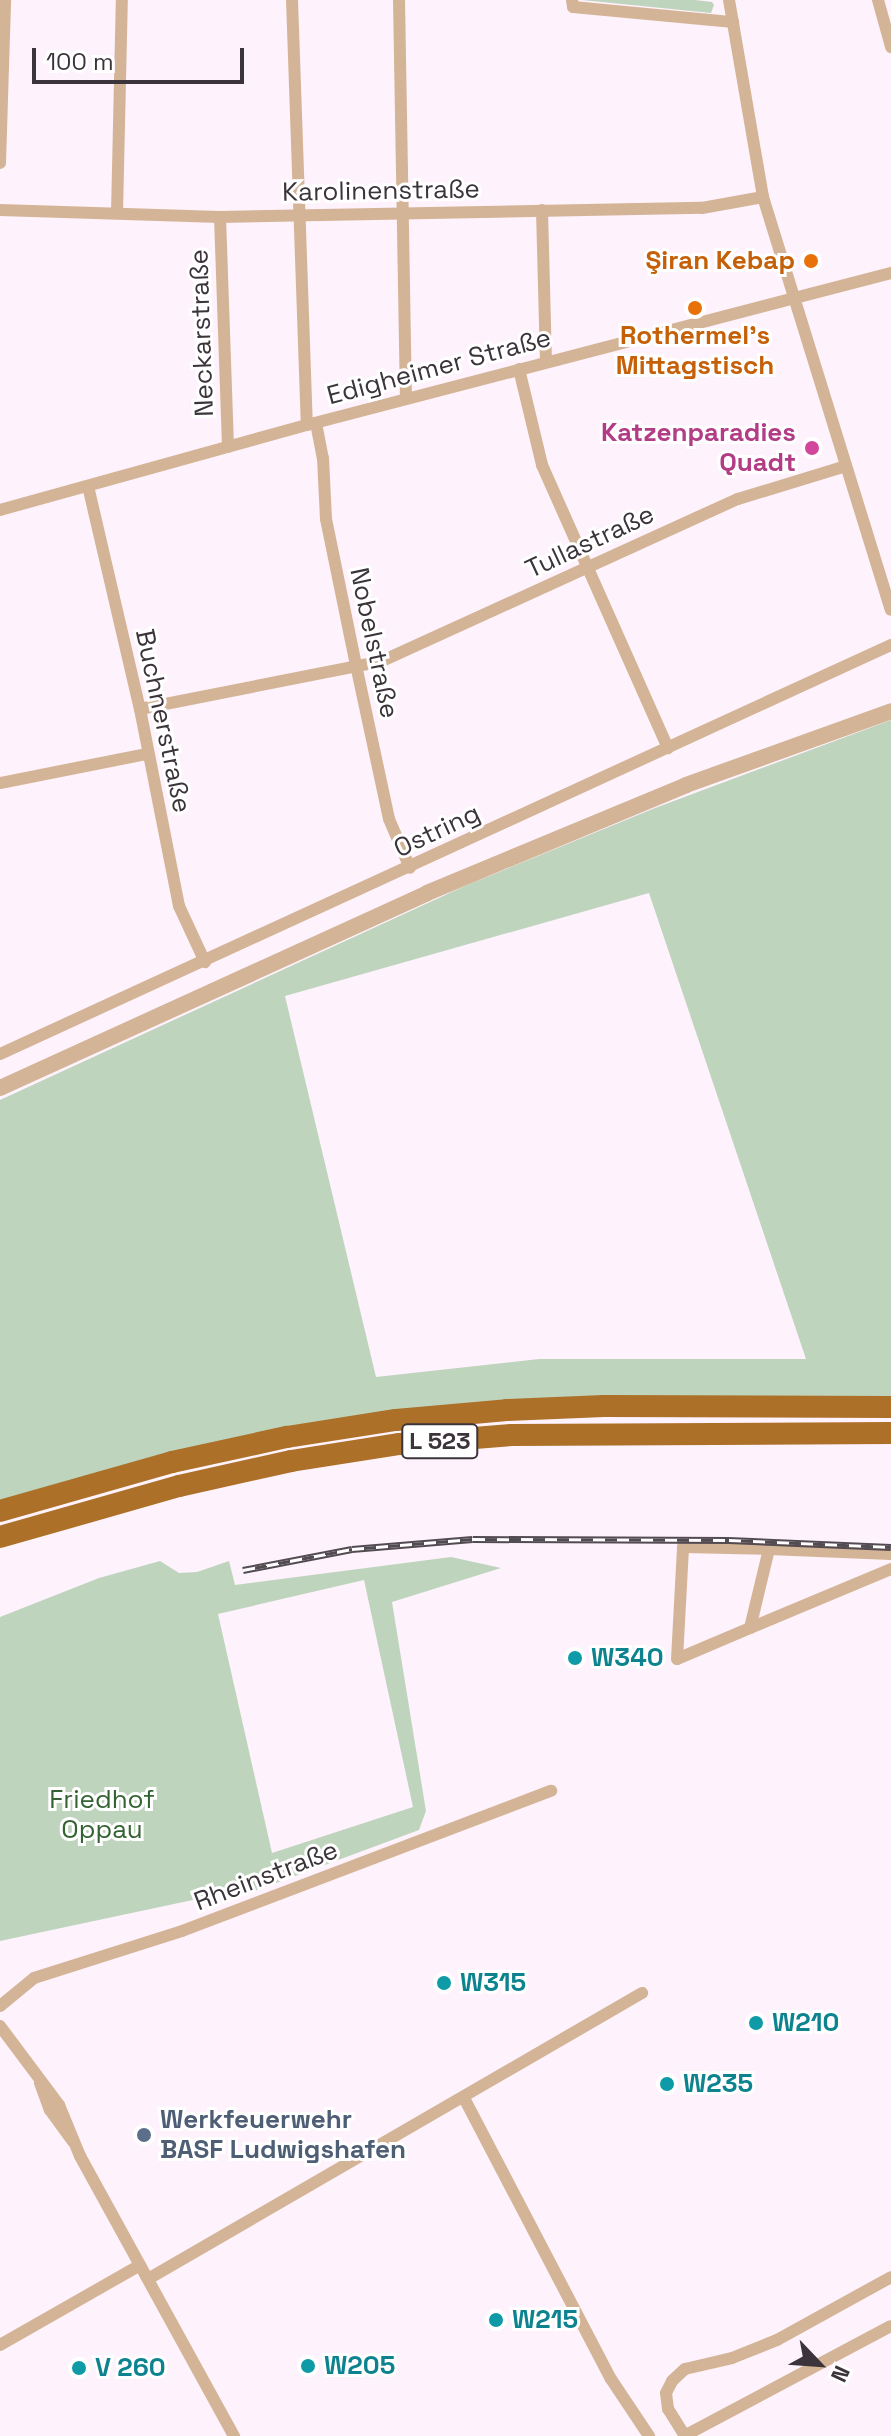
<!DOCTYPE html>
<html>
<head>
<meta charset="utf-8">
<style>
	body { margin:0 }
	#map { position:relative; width:891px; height:2436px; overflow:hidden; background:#fef2fd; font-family:"Space Grotesk",sans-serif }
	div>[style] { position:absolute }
	.green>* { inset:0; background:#bfd4bd }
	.minor>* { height:12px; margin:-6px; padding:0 6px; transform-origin:6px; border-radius:6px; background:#d4b496 }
	.tertiary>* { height:16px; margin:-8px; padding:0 8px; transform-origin:8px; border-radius:8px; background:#d4b496 }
	.trunk>* { height:22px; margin:-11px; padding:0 11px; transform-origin:11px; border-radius:11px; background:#ac7028 }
	.rail>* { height:7px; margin-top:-3.5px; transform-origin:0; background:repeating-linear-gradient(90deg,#fff 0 12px,#534b52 0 24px); box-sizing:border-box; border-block:2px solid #534b52 }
	.dots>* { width:22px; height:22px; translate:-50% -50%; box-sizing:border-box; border:4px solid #fff; border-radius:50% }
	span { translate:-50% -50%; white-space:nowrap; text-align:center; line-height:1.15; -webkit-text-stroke:6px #fff; paint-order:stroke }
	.shield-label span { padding:2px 6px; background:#fff; border:2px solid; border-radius:6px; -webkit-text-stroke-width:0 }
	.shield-label { font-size:24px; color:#3b343a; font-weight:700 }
	.street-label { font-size:26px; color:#3b343a }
	.food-label { font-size:26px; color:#c56008; font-weight:700 }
	.right { translate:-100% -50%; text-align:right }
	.hotel-label { font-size:26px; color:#b23c85; font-weight:700 }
	.culture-label { font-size:26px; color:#0d838f; font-weight:700 }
	.left { translate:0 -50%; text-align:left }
	.park-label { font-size:26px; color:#346232 }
	.service-label { font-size:26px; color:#4e5e75; font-weight:700 }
	.north { position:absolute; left:779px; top:2324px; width:80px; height:80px; -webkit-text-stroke:6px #fff; paint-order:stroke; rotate:115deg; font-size:22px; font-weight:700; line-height:32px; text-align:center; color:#3b343a }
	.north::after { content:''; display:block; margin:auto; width:28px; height:36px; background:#3b343a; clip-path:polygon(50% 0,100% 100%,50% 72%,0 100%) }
	.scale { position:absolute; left:32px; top:48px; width:212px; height:36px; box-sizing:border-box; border:4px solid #3b343a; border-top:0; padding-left:10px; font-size:24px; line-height:28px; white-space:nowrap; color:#3b343a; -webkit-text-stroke:6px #fff; paint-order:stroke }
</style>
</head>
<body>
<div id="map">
	<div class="green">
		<div style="clip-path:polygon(582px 0,695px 0,712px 2px,714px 5px,711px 13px)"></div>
		<div style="clip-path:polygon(evenodd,891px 720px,891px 1398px,513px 1400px,0 1500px,0 1100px,467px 885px,655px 808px,891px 720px,649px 893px,806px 1359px,539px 1359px,376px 1377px,285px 996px,649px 893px)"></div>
		<div style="clip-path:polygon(evenodd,451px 1557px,501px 1568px,392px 1602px,426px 1811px,419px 1830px,249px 1893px,235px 1891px,0 1941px,0 1617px,99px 1578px,160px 1561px,179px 1573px,197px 1572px,229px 1561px,235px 1585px,451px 1557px,364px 1580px,413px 1807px,272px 1853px,218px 1614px,364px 1580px)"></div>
	</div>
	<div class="minor">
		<div style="left:292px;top:0;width:425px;rotate:88deg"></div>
		<div style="left:399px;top:0;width:399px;rotate:89deg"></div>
		<div style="left:572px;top:0;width:7px;rotate:82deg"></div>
		<div style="left:573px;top:7px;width:161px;rotate:5.4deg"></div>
		<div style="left:729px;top:0;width:200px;rotate:80.2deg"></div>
		<div style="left:763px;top:197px;width:432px;rotate:72.8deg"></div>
		<div style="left:878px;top:0;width:49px;rotate:74.5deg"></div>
		<div style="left:0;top:163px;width:163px;rotate:-88.2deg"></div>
		<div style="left:0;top:210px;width:220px;rotate:1.8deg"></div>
		<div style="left:220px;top:217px;width:482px;rotate:-1.1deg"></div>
		<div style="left:702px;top:208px;width:62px;rotate:-10.2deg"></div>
		<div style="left:542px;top:210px;width:152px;rotate:88.5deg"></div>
		<div style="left:117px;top:213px;width:213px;rotate:-88.7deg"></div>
		<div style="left:220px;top:217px;width:230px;rotate:88deg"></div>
		<div style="left:519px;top:369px;width:99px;rotate:76.5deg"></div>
		<div style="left:542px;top:465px;width:310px;rotate:66deg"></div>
		<div style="left:316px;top:423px;width:36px;rotate:79deg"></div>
		<div style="left:323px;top:458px;width:61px;rotate:87.2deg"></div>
		<div style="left:326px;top:519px;width:149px;rotate:78.4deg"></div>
		<div style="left:356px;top:665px;width:157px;rotate:77.9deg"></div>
		<div style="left:389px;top:819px;width:53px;rotate:66.8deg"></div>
		<div style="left:88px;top:486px;width:229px;rotate:76.9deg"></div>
		<div style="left:140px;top:709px;width:201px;rotate:78.8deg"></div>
		<div style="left:179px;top:906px;width:62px;rotate:65.1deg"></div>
		<div style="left:0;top:510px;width:319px;rotate:-15.5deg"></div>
		<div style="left:307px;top:425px;width:603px;rotate:-14.59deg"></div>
		<div style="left:140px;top:709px;width:247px;rotate:-11.2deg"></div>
		<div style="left:382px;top:661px;width:391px;rotate:-24.5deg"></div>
		<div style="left:738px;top:499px;width:113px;rotate:-17deg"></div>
		<div style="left:0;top:783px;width:150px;rotate:-11.2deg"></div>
		<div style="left:0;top:1054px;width:980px;rotate:-24.66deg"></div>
		<div style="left:769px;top:1549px;width:81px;rotate:103.5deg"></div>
		<div style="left:750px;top:1628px;width:79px;rotate:157deg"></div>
		<div style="left:677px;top:1659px;width:112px;rotate:-86.9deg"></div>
		<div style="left:683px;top:1547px;width:86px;rotate:1.3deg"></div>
		<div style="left:769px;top:1549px;width:122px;rotate:2.3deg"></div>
		<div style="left:750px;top:1628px;width:153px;rotate:-22.7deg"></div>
		<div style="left:0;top:2006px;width:44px;rotate:-39.5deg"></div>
		<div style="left:34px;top:1978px;width:155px;rotate:-17.6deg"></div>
		<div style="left:182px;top:1931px;width:395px;rotate:-20.8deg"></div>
		<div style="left:0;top:2026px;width:99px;rotate:53.2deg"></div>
		<div style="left:59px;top:2105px;width:55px;rotate:67.6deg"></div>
		<div style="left:80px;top:2156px;width:320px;rotate:61.2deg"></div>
		<div style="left:40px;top:2083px;width:29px;rotate:70deg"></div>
		<div style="left:50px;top:2110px;width:39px;rotate:54deg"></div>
		<div style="left:464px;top:2098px;width:317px;rotate:62.4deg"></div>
		<div style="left:611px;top:2379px;width:69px;rotate:56.3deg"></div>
		<div style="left:148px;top:2279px;width:571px;rotate:-30.07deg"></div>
		<div style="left:0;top:2345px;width:161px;rotate:-29.7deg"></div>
		<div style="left:684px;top:2436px;width:234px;rotate:-28deg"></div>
		<div style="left:685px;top:2436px;width:32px;rotate:-122deg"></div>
		<div style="left:668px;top:2409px;width:16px;rotate:-97deg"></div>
		<div style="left:666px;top:2393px;width:13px;rotate:-63deg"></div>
		<div style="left:672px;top:2381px;width:18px;rotate:-43deg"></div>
		<div style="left:685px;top:2369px;width:48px;rotate:-13.2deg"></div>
		<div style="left:732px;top:2358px;width:48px;rotate:-21.8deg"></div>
		<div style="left:777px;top:2340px;width:130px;rotate:-28.9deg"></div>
	</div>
	<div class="tertiary">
		<div style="left:0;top:1088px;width:469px;rotate:-24.5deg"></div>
		<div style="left:427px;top:893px;width:281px;rotate:-22.6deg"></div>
		<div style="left:686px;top:785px;width:218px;rotate:-19.8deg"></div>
	</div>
	<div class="trunk">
		<div style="left:0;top:1511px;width:179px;rotate:-15.9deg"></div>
		<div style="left:172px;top:1462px;width:118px;rotate:-12.3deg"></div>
		<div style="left:287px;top:1437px;width:110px;rotate:-8.9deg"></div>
		<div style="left:396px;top:1420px;width:111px;rotate:-5.1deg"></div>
		<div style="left:507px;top:1410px;width:97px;rotate:-2.4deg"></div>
		<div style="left:604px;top:1406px;width:287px;rotate:0.2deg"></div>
		<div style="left:0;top:1537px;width:186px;rotate:-15.9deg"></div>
		<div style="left:179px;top:1486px;width:115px;rotate:-12.6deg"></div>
		<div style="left:291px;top:1461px;width:110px;rotate:-8.9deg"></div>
		<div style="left:400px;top:1444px;width:112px;rotate:-4.6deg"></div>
		<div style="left:512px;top:1435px;width:379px;rotate:-0.3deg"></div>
	</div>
	<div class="rail">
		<div style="left:243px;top:1570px;width:111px;rotate:-10.9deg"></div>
		<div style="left:352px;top:1549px;width:121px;rotate:-4.7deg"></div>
		<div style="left:473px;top:1539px;width:256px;rotate:0.2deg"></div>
		<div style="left:729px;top:1540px;width:162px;rotate:2.5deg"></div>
	</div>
	<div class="dots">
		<div style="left:811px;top:261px;background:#e8710a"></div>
		<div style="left:695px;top:308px;background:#e8710a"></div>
		<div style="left:812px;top:448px;background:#d1479c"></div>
		<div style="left:575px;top:1658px;background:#0f9aa8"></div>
		<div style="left:444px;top:1983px;background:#0f9aa8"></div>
		<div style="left:756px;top:2023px;background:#0f9aa8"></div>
		<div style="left:667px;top:2084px;background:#0f9aa8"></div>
		<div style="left:144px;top:2135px;background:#5c6f8a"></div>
		<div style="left:496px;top:2320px;background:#0f9aa8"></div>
		<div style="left:308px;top:2366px;background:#0f9aa8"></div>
		<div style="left:79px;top:2368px;background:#0f9aa8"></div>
	</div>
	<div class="shield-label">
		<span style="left:440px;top:1441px">L 523</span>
	</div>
	<div class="street-label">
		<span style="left:381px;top:191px;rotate:-1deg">Karolinenstraße</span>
		<span style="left:202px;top:333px;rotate:-92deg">Neckarstraße</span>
		<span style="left:439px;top:367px;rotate:-15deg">Edigheimer Straße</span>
		<span style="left:590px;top:542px;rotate:-25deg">Tullastraße</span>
		<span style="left:374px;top:643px;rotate:78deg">Nobelstraße</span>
		<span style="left:163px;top:721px;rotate:78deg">Buchnerstraße</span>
		<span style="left:437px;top:831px;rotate:-25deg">Ostring</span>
		<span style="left:266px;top:1876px;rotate:-21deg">Rheinstraße</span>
	</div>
	<div class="food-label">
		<span class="right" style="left:795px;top:261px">Şiran Kebap</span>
		<span style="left:695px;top:351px">Rothermel's<br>Mittagstisch</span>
	</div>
	<div class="hotel-label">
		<span class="right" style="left:796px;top:448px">Katzenparadies<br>Quadt</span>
	</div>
	<div class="culture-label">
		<span class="left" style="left:591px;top:1658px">W340</span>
		<span class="left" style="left:460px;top:1983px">W315</span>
		<span class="left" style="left:772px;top:2023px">W210</span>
		<span class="left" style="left:683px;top:2084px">W235</span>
		<span class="left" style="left:512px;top:2320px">W215</span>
		<span class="left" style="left:324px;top:2366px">W205</span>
		<span class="left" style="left:95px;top:2368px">V 260</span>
	</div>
	<div class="park-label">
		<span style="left:102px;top:1815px">Friedhof<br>Oppau</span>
	</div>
	<div class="service-label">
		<span class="left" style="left:160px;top:2135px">Werkfeuerwehr<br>BASF Ludwigshafen</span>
	</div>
	<div class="north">N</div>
	<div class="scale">100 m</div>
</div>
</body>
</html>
